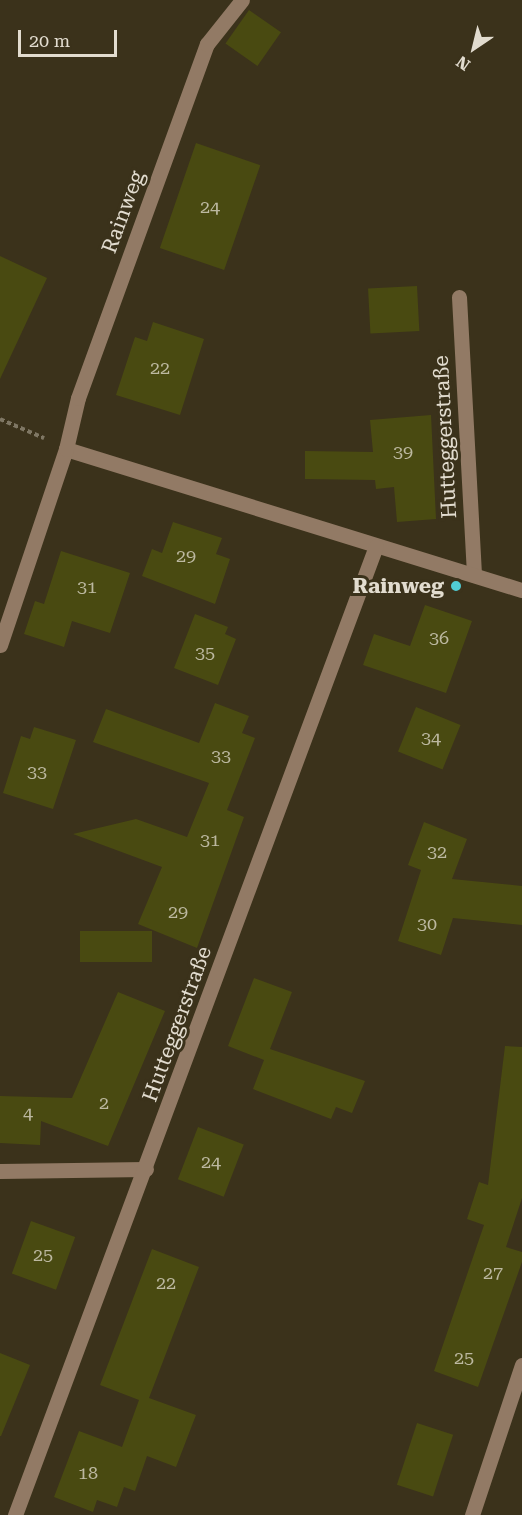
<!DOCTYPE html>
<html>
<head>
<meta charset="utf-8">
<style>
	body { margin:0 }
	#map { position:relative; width:522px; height:1515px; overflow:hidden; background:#3b321b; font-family:"Roboto Serif",serif }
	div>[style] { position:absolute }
	.building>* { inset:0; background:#494a11; transform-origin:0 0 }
	.path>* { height:4px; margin-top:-2px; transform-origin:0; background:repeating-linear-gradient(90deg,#7f7764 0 4.5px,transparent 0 7.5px) }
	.minor>* { height:15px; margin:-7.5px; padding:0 7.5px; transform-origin:7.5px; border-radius:7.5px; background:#927a65 }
	.dots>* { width:16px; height:16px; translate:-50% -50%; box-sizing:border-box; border:3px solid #3b321b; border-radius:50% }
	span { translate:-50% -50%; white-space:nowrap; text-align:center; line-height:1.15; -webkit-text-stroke:6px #3b321b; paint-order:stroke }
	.number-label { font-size:18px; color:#bcb8a0 }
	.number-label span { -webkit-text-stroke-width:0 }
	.street-label { font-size:21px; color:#e2dccf }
	.poi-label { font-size:21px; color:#e2dccf; font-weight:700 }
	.right { translate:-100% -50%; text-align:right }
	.north { position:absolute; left:444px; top:18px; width:60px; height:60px; -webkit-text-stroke:4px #3b321b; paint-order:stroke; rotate:215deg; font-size:16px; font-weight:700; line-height:24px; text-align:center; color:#e2dccf }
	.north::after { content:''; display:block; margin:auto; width:21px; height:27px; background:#e2dccf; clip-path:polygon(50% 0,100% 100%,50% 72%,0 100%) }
	.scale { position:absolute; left:18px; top:30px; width:99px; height:27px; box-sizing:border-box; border:3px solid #e2dccf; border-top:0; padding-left:8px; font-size:18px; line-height:21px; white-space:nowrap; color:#e2dccf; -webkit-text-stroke:4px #3b321b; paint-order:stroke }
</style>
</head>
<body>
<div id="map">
	<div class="building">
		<div style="left:249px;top:10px;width:39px;height:41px;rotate:35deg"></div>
		<div style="left:196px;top:143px;width:68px;height:111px;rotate:19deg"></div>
		<div style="clip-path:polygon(0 256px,47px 278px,0 379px)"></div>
		<div style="left:417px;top:286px;width:45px;height:49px;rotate:87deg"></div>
		<div style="clip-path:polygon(153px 322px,204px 339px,180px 415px,116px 395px,135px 337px,147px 341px)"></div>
		<div style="clip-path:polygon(431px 415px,436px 519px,397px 522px,394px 487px,376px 489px,375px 480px,305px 479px,305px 451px,373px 452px,370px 420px)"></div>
		<div style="clip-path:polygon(173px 522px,222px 538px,216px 554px,230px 559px,215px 604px,142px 576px,152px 549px,162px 553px)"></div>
		<div style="clip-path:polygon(61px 551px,130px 573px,110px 633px,72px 621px,64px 647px,24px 634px,35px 601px,44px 604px)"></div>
		<div style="clip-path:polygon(425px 605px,472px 621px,446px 693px,363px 665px,374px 634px,410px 646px)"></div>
		<div style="clip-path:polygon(195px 614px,228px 627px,225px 634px,236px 639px,218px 685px,174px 668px)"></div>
		<div style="clip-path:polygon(215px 703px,249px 716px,242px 733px,255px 738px,227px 810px,244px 817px,197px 948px,138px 924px,162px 867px,73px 834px,136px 819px,187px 837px,209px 783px,93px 742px,106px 709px,199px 743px)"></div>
		<div style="left:416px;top:707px;width:48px;height:48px;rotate:22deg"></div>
		<div style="clip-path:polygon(34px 727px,76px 740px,53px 809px,3px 793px,21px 736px,30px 739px)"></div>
		<div style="clip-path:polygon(424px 822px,467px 839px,452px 879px,522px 886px,522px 925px,453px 918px,441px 955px,398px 941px,421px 870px,408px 865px)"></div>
		<div style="left:80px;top:931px;width:72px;height:31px"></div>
		<div style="clip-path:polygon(254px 978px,292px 992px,270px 1049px,365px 1081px,352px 1113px,336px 1107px,331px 1119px,253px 1089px,264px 1060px,228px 1046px)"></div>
		<div style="clip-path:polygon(118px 992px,165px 1011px,108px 1146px,41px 1121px,40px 1145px,0 1143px,0 1096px,72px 1098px)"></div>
		<div style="clip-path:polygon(505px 1046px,522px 1047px,522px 1198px,506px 1247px,522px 1252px,522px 1262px,478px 1387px,434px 1371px,484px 1225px,467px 1219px,479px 1182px,488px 1185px)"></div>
		<div style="left:198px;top:1127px;width:49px;height:56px;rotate:21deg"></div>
		<div style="left:31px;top:1221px;width:47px;height:56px;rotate:20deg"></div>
		<div style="clip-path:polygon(152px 1249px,199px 1267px,149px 1398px,196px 1415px,176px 1467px,147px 1456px,135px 1491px,124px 1487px,117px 1507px,97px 1500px,93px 1512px,54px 1497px,79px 1431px,122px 1447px,139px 1400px,100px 1385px)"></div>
		<div style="clip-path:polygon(0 1353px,30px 1365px,1px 1436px,0 1436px)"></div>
		<div style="left:417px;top:1423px;width:38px;height:65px;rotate:18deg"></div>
	</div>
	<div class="path">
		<div style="left:0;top:419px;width:48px;rotate:23.4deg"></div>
	</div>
	<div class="minor">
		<div style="left:459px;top:297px;width:278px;rotate:86.9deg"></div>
		<div style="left:66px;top:449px;width:477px;rotate:17.2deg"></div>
		<div style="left:0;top:645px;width:207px;rotate:-71.4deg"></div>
		<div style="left:66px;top:449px;width:52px;rotate:-76.8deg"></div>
		<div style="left:78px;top:398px;width:377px;rotate:-70deg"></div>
		<div style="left:207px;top:44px;width:56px;rotate:-51.5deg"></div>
		<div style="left:0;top:1171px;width:146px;rotate:-0.8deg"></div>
		<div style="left:15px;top:1515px;width:1034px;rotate:-69.57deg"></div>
		<div style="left:472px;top:1515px;width:158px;rotate:-71.6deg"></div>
	</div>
	<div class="dots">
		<div style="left:456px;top:586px;background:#51ccd4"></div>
	</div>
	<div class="number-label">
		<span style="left:210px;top:207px">24</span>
		<span style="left:160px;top:368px">22</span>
		<span style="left:403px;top:452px">39</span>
		<span style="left:186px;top:556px">29</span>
		<span style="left:87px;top:587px">31</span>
		<span style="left:439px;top:638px">36</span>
		<span style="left:205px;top:653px">35</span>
		<span style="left:431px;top:738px">34</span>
		<span style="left:221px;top:756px">33</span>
		<span style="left:37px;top:772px">33</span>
		<span style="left:210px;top:840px">31</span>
		<span style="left:437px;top:852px">32</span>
		<span style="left:178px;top:912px">29</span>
		<span style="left:427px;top:924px">30</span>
		<span style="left:104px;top:1103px">2</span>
		<span style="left:28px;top:1113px">4</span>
		<span style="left:211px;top:1162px">24</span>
		<span style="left:43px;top:1255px">25</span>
		<span style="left:493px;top:1273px">27</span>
		<span style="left:166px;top:1283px">22</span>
		<span style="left:464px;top:1358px">25</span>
		<span style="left:88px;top:1473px">18</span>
	</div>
	<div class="street-label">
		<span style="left:123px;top:212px;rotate:-70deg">Rainweg</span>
		<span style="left:445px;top:437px;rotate:-93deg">Hutteggerstraße</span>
		<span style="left:177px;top:1024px;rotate:-70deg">Hutteggerstraße</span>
	</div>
	<div class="poi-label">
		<span class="right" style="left:444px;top:586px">Rainweg</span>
	</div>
	<div class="north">N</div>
	<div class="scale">20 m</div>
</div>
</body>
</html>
